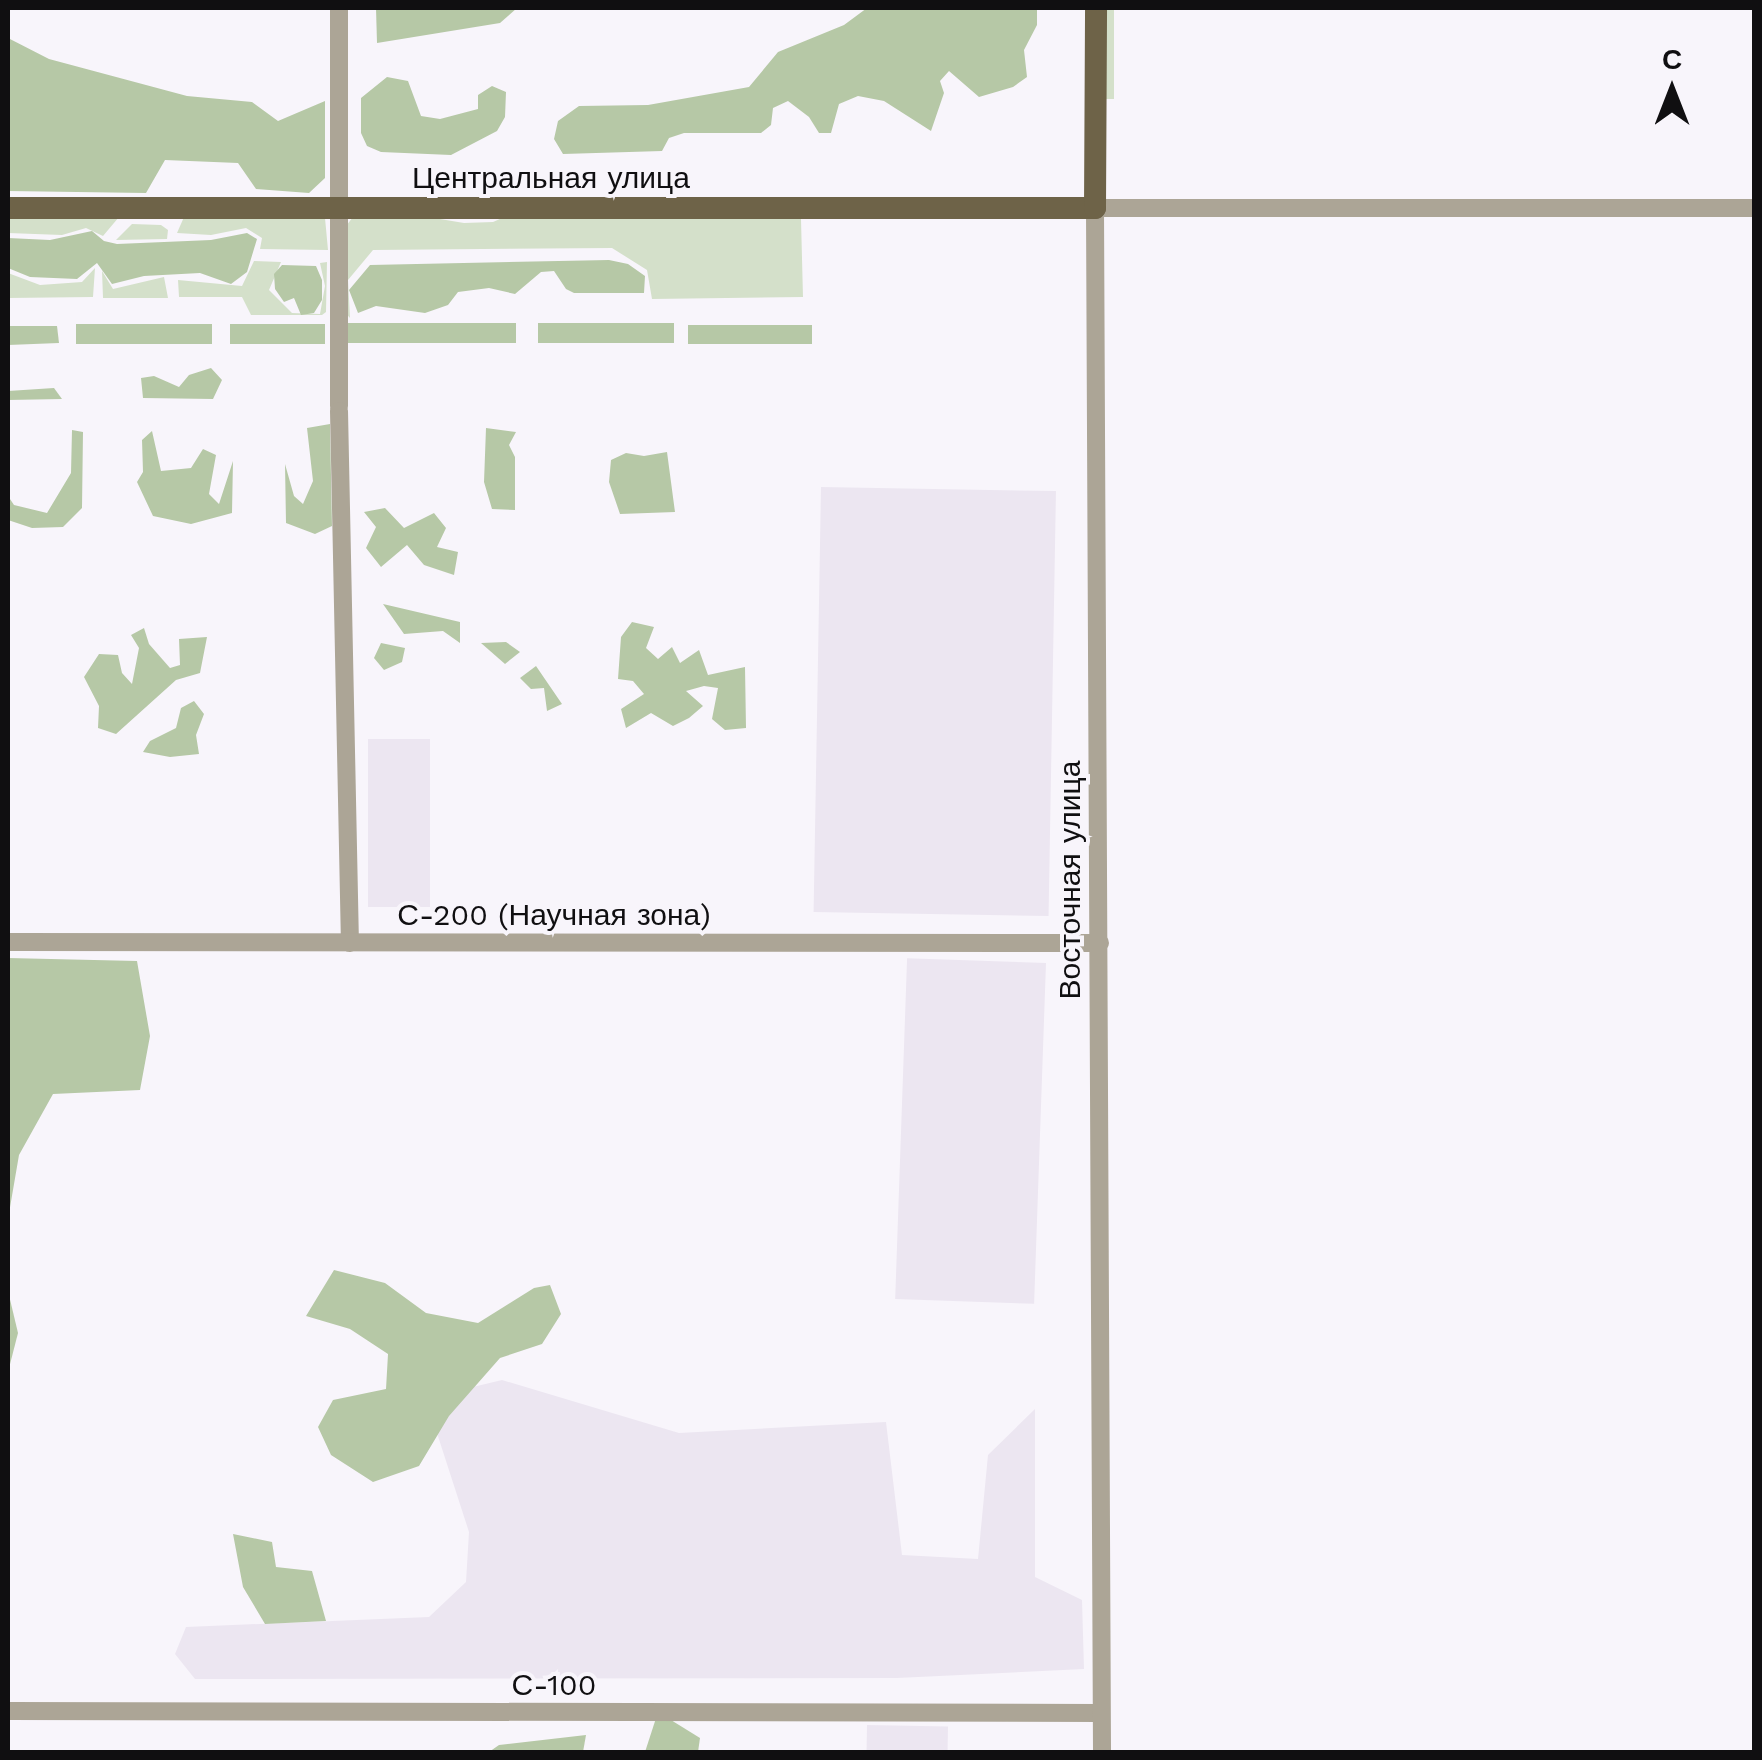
<!DOCTYPE html>
<html>
<head>
<meta charset="utf-8">
<style>
	body { margin:0 }
	#map { position:relative; width:1762px; height:1760px; overflow:hidden; background:#f8f5fb; font-family:"Work Sans",sans-serif }
	div>[style] { position:absolute }
	.built>* { inset:0; background:#ece6f1; transform-origin:0 0 }
	.green>* { inset:0; background:#d4e0ca; transform-origin:0 0 }
	.forest>* { inset:0; background:#b6c8a6; transform-origin:0 0 }
	.minor>* { height:18px; margin:-9px; padding:0 9px; transform-origin:9px; border-radius:9px; background:#aca596 }
	.major>* { height:22px; margin:-11px; padding:0 11px; transform-origin:11px; border-radius:11px; background:#6e6348 }
	span { translate:-50% -50%; white-space:nowrap; text-align:center; line-height:1.15; -webkit-text-stroke:8px #f8f5fb; paint-order:stroke }
	.street-label { font-size:30px; color:#100f11 }
	.frame { position:absolute; inset:0; border:10px solid #100f11; pointer-events:none }
	.north { position:absolute; left:1622px; top:40px; width:100px; height:100px; -webkit-text-stroke:8px #f8f5fb; paint-order:stroke; rotate:0deg; font-size:28px; font-weight:700; line-height:40px; text-align:center; color:#100f11 }
	.north::after { content:''; display:block; margin:auto; width:35px; height:45px; background:#100f11; clip-path:polygon(50% 0,100% 100%,50% 72%,0 100%) }
</style>
</head>
<body>
<div id="map">
	<div class="built">
		<div style="left:821px;top:487px;width:235px;height:425px;rotate:1deg"></div>
		<div style="left:368px;top:739px;width:62px;height:168px"></div>
		<div style="left:1046px;top:963px;width:341px;height:139px;rotate:92deg"></div>
		<div style="clip-path:polygon(502px 1380px,679px 1433px,886px 1422px,902px 1555px,978px 1559px,988px 1455px,1035px 1409px,1035px 1577px,1082px 1600px,1084px 1669px,897px 1678px,195px 1679px,175px 1654px,186px 1627px,429px 1617px,466px 1582px,469px 1532px,435px 1427px,419px 1400px)"></div>
		<div style="left:867px;top:1725px;width:81px;height:27px;rotate:1deg"></div>
	</div>
	<div class="green">
		<div style="left:1104px;top:8px;width:10px;height:91px"></div>
		<div style="clip-path:polygon(509px 215px,801px 219px,803px 297px,652px 299px,647px 270px,612px 248px,373px 250px,348px 280px,350px 318px,343px 310px,346px 226px,353px 217px,422px 216px,464px 223px,493px 222px)"></div>
		<div style="clip-path:polygon(8px 217px,119px 217px,103px 236px,86px 228px,62px 235px,8px 233px)"></div>
		<div style="clip-path:polygon(184px 217px,325px 218px,328px 250px,260px 249px,262px 238px,246px 228px,211px 235px,177px 233px)"></div>
		<div style="clip-path:polygon(132px 224px,161px 225px,168px 230px,167px 239px,116px 240px)"></div>
		<div style="clip-path:polygon(254px 261px,281px 262px,269px 290px,292px 313px,320px 314px,325px 286px,320px 263px,327px 262px,326px 312px,322px 315px,251px 315px,242px 297px,179px 297px,178px 280px,242px 286px)"></div>
		<div style="clip-path:polygon(95px 268px,93px 297px,8px 298px,8px 273px,40px 285px,82px 282px)"></div>
		<div style="clip-path:polygon(102px 271px,113px 289px,164px 277px,168px 298px,103px 298px)"></div>
	</div>
	<div class="forest">
		<div style="clip-path:polygon(376px 8px,517px 8px,500px 23px,377px 43px)"></div>
		<div style="clip-path:polygon(867px 8px,1037px 8px,1037px 25px,1024px 50px,1027px 77px,1013px 87px,979px 97px,949px 71px,940px 81px,944px 93px,931px 131px,884px 101px,858px 96px,839px 104px,831px 133px,819px 133px,809px 117px,788px 101px,773px 108px,771px 125px,761px 133px,684px 133px,669px 138px,662px 151px,563px 154px,554px 139px,558px 121px,579px 106px,648px 105px,749px 87px,778px 52px,844px 25px)"></div>
		<div style="clip-path:polygon(8px 38px,49px 59px,187px 96px,252px 102px,278px 121px,325px 101px,325px 178px,309px 193px,256px 189px,238px 163px,165px 160px,146px 193px,8px 191px)"></div>
		<div style="clip-path:polygon(387px 77px,408px 81px,421px 116px,440px 119px,478px 109px,478px 95px,492px 86px,506px 92px,505px 117px,497px 131px,451px 155px,381px 152px,367px 146px,361px 133px,361px 98px)"></div>
		<div style="clip-path:polygon(92px 231px,104px 241px,117px 244px,211px 240px,247px 233px,257px 239px,247px 272px,231px 284px,200px 273px,144px 276px,112px 284px,97px 263px,77px 279px,30px 277px,8px 268px,8px 238px,50px 240px)"></div>
		<div style="clip-path:polygon(609px 260px,628px 264px,645px 276px,644px 293px,574px 293px,566px 289px,554px 271px,541px 272px,515px 294px,489px 288px,458px 292px,448px 305px,425px 313px,376px 306px,358px 313px,349px 290px,370px 265px)"></div>
		<div style="clip-path:polygon(282px 265px,316px 266px,322px 280px,322px 300px,314px 313px,301px 315px,294px 298px,284px 302px,275px 289px,274px 274px)"></div>
		<div style="left:516px;top:323px;width:20px;height:171px;rotate:90deg"></div>
		<div style="left:538px;top:323px;width:136px;height:20px"></div>
		<div style="left:76px;top:324px;width:136px;height:20px"></div>
		<div style="left:230px;top:324px;width:95px;height:20px"></div>
		<div style="left:688px;top:325px;width:124px;height:19px"></div>
		<div style="clip-path:polygon(8px 326px,57px 326px,59px 343px,8px 345px)"></div>
		<div style="clip-path:polygon(211px 368px,222px 380px,213px 399px,143px 398px,141px 378px,154px 376px,179px 387px,189px 375px)"></div>
		<div style="clip-path:polygon(54px 388px,62px 399px,8px 400px,8px 391px)"></div>
		<div style="clip-path:polygon(330px 424px,332px 526px,315px 534px,286px 523px,285px 464px,294px 496px,303px 504px,313px 481px,307px 428px)"></div>
		<div style="clip-path:polygon(486px 428px,516px 432px,509px 445px,515px 457px,515px 510px,492px 509px,484px 482px)"></div>
		<div style="clip-path:polygon(72px 430px,83px 432px,82px 508px,63px 527px,32px 528px,8px 520px,8px 496px,14px 505px,47px 513px,71px 473px)"></div>
		<div style="clip-path:polygon(152px 431px,161px 471px,191px 468px,203px 449px,216px 455px,209px 494px,219px 504px,233px 461px,232px 513px,191px 524px,153px 516px,137px 482px,143px 472px,142px 440px)"></div>
		<div style="clip-path:polygon(667px 452px,675px 512px,620px 514px,609px 482px,611px 460px,626px 453px,644px 456px)"></div>
		<div style="clip-path:polygon(385px 508px,404px 528px,434px 513px,446px 528px,437px 547px,458px 552px,454px 575px,424px 565px,407px 545px,381px 567px,366px 548px,376px 527px,364px 512px)"></div>
		<div style="clip-path:polygon(383px 604px,460px 622px,460px 643px,443px 631px,404px 634px)"></div>
		<div style="clip-path:polygon(632px 622px,654px 627px,646px 648px,658px 659px,672px 647px,680px 663px,699px 650px,708px 675px,745px 667px,746px 728px,725px 730px,712px 719px,718px 688px,704px 686px,686px 691px,703px 706px,689px 718px,673px 726px,651px 713px,626px 728px,621px 709px,644px 694px,633px 681px,618px 679px,621px 637px)"></div>
		<div style="clip-path:polygon(144px 628px,149px 644px,170px 668px,180px 665px,179px 639px,207px 637px,200px 673px,176px 680px,116px 734px,98px 728px,99px 706px,84px 677px,99px 654px,118px 655px,122px 673px,132px 684px,139px 648px,131px 635px)"></div>
		<div style="clip-path:polygon(506px 642px,520px 652px,505px 664px,481px 643px)"></div>
		<div style="clip-path:polygon(381px 643px,405px 648px,402px 662px,384px 670px,374px 658px)"></div>
		<div style="clip-path:polygon(536px 666px,562px 704px,547px 711px,544px 688px,531px 689px,520px 678px)"></div>
		<div style="clip-path:polygon(194px 701px,204px 714px,196px 735px,199px 754px,170px 757px,143px 752px,150px 741px,176px 728px,181px 708px)"></div>
		<div style="clip-path:polygon(8px 958px,137px 961px,150px 1036px,140px 1090px,53px 1094px,19px 1155px,8px 1219px)"></div>
		<div style="clip-path:polygon(334px 1270px,385px 1283px,426px 1313px,478px 1323px,534px 1288px,550px 1285px,561px 1314px,542px 1344px,500px 1358px,449px 1416px,419px 1466px,373px 1482px,331px 1455px,318px 1427px,333px 1400px,386px 1389px,388px 1354px,350px 1329px,306px 1316px)"></div>
		<div style="clip-path:polygon(8px 1291px,18px 1333px,8px 1372px)"></div>
		<div style="clip-path:polygon(233px 1534px,272px 1542px,276px 1567px,312px 1571px,326px 1621px,265px 1624px,243px 1587px)"></div>
		<div style="clip-path:polygon(658px 1712px,700px 1738px,698px 1752px,645px 1752px)"></div>
		<div style="clip-path:polygon(586px 1735px,583px 1752px,489px 1752px,499px 1745px)"></div>
	</div>
	<div class="minor">
		<div style="left:339px;top:406px;width:398px;rotate:-90deg"></div>
		<div style="left:339px;top:411px;width:532px;rotate:88.82deg"></div>
		<div style="left:8px;top:942px;width:1092px;rotate:0.05deg"></div>
		<div style="left:8px;top:1711px;width:1093px;rotate:0.1deg"></div>
		<div style="left:1102px;top:1752px;width:1544px;rotate:-90.26deg"></div>
		<div style="left:1095px;top:208px;width:659px"></div>
	</div>
	<div class="major">
		<div style="left:8px;top:208px;width:1087px"></div>
		<div style="left:1095px;top:208px;width:200px;rotate:-89.7deg"></div>
	</div>
	<div class="street-label">
		<span style="left:551px;top:178px">Центральная улица</span>
		<span style="left:1070px;top:880px;rotate:-90deg">Восточная улица</span>
		<span style="left:554px;top:915px">С-200 (Научная зона)</span>
		<span style="left:554px;top:1685px">С-100</span>
	</div>
	<div class="frame"></div>
	<div class="north">С</div>
</div>
</body>
</html>
